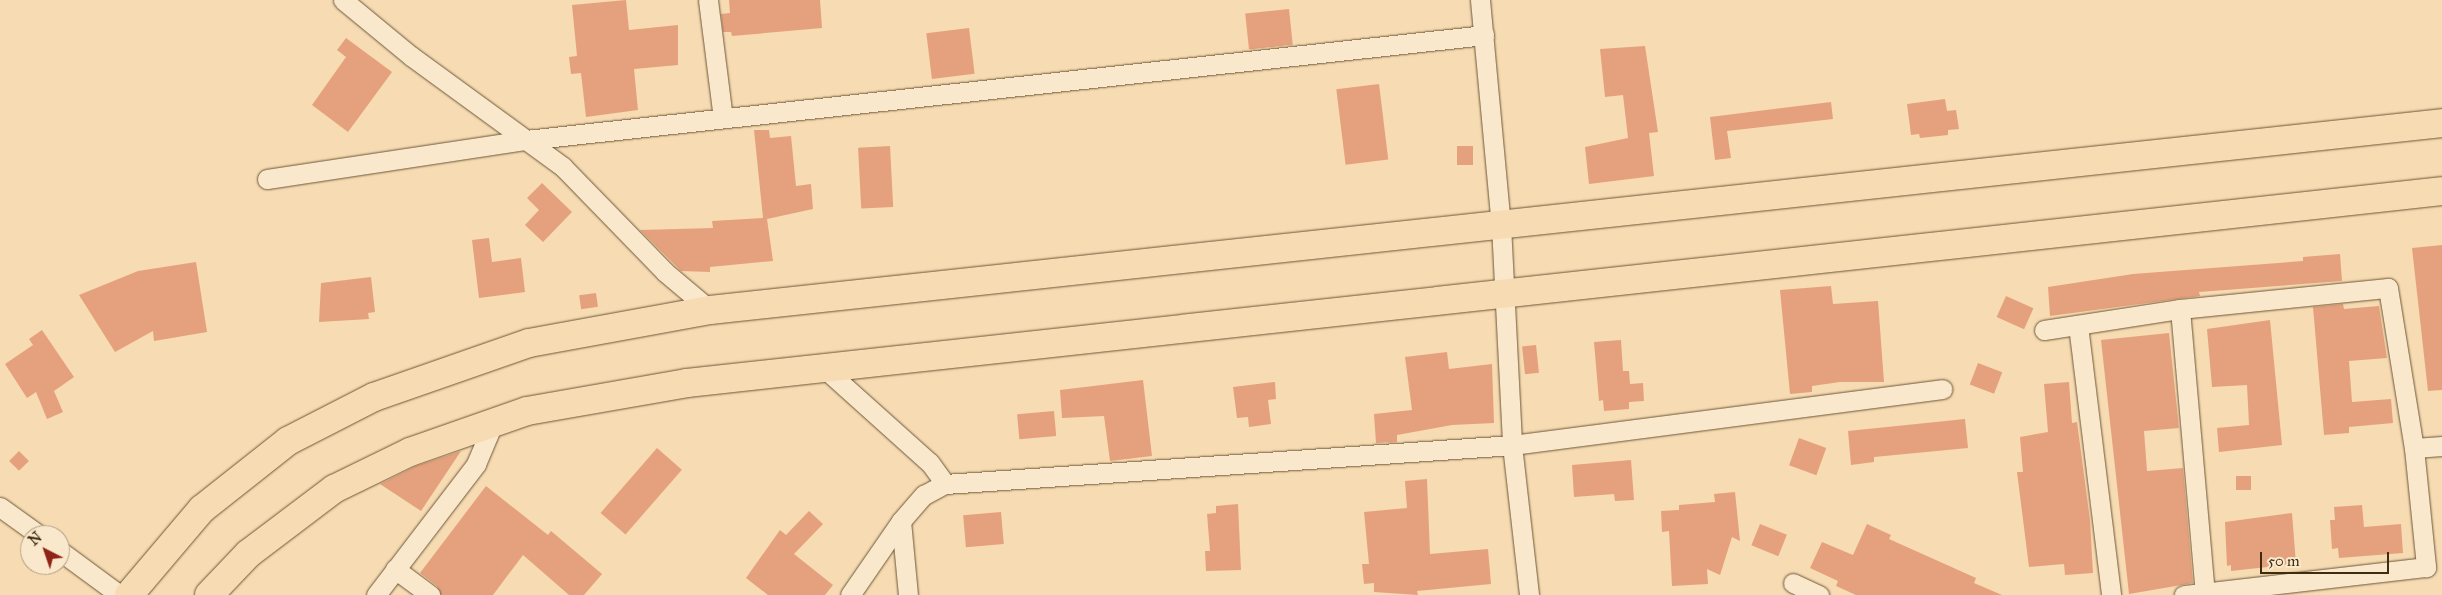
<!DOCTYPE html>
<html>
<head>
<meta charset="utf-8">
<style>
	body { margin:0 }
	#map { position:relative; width:2442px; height:595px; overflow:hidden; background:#f7dbb2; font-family:"IM FELL Great Primer",serif }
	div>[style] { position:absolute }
	.building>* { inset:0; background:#e5a17d; transform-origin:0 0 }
	.roads { filter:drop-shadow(0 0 1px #6c5738) drop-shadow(0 0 1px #6c5738) }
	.minor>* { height:19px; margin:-9.5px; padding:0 9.5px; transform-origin:9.5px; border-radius:9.5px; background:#fae8cd }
	.trunk>* { height:28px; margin:-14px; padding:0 14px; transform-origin:14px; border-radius:14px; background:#f7dbb2 }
	span { translate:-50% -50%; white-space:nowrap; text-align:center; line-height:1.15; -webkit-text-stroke:5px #fae8cd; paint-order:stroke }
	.north { position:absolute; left:20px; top:525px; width:50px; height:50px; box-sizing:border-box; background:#fae8cd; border:1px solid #af9c81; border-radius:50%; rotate:319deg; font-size:14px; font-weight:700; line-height:20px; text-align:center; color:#3e2b10 }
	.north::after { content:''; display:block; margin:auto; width:18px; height:22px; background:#8f2418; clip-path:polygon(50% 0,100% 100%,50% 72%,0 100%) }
	.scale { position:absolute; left:2260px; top:552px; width:129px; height:22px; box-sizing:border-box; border:2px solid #3e2b10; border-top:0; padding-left:6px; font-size:15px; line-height:18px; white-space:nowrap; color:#3e2b10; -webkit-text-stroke:4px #fae8cd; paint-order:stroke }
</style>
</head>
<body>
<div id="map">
	<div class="building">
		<div style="clip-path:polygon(626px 0,629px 30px,678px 25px,678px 65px,634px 69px,638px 110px,586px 117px,581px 73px,571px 74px,569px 57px,577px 56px,572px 5px)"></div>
		<div style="clip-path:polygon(729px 0,820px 0,822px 28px,732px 36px,731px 32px,723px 32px,721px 14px,730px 13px)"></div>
		<div style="left:1289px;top:9px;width:36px;height:44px;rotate:84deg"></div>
		<div style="left:969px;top:28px;width:46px;height:43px;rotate:83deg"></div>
		<div style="clip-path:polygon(346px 38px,392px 72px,348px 132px,312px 105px,346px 57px,337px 50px)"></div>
		<div style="clip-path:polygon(1645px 46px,1658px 132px,1649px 133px,1654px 176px,1589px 184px,1585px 147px,1628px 138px,1623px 95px,1605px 97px,1600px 49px)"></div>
		<div style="left:1379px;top:84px;width:76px;height:43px;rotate:83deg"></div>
		<div style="clip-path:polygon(1945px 99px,1947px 111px,1956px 110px,1959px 129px,1948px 130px,1948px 135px,1920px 138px,1919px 134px,1911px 135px,1907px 104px)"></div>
		<div style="clip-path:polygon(1831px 102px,1833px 119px,1727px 131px,1731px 158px,1715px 160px,1710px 117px)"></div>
		<div style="clip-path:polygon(754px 130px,769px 130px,770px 138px,791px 136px,796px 186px,811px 184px,813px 209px,767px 219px,773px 261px,710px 267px,710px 272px,681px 271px,640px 230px,713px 228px,712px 221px,763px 218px)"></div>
		<div style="left:890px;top:146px;width:61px;height:32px;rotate:87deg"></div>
		<div style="left:1457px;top:146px;width:16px;height:19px"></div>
		<div style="clip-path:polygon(542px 183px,572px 212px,543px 242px,525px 225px,539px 210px,527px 198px)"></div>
		<div style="clip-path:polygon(489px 238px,492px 262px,521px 258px,525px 292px,479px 298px,472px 240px)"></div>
		<div style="clip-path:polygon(2442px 245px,2442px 390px,2428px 391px,2412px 248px)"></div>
		<div style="clip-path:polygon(2340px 254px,2342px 281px,2199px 292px,2200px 296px,2050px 316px,2048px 287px,2133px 274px,2303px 261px,2303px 257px)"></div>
		<div style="clip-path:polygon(196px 262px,207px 332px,154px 341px,153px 331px,115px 352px,79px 295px,138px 271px)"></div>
		<div style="clip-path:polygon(371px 277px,375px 312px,368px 313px,369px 319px,319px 322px,321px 283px)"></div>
		<div style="clip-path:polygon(1831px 286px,1833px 304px,1878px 301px,1884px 382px,1840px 382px,1812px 386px,1812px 392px,1790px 394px,1780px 290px)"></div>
		<div style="left:596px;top:293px;width:14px;height:17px;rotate:82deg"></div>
		<div style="left:2006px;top:296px;width:30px;height:23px;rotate:24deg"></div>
		<div style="clip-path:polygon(2343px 304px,2344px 309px,2379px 306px,2387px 358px,2349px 361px,2352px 402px,2391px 399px,2393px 423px,2349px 427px,2349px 433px,2324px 435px,2313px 307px)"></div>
		<div style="clip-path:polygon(2270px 320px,2282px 445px,2219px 452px,2217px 428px,2249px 425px,2247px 385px,2212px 387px,2207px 329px)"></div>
		<div style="clip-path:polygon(42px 330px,74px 377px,54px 391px,63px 412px,47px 419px,36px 392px,27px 398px,5px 364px,33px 345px,29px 339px)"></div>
		<div style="clip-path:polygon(2169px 333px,2179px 428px,2144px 431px,2147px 471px,2183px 468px,2193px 583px,2129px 594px,2101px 340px)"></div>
		<div style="clip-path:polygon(1621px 340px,1623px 371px,1629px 371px,1630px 384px,1643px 383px,1644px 401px,1629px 402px,1629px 409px,1604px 411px,1603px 400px,1599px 401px,1594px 342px)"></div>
		<div style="left:1536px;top:345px;width:28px;height:14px;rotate:84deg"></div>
		<div style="clip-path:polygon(1447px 352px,1449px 369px,1492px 364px,1494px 423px,1452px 425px,1397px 435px,1397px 442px,1376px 443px,1374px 414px,1412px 410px,1405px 357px)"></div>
		<div style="left:1978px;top:363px;width:26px;height:23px;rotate:21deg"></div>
		<div style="clip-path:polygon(1143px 380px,1152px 456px,1110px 461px,1104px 416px,1062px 418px,1060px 390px)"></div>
		<div style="clip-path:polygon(1275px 382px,1276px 399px,1268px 400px,1271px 424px,1249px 427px,1248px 417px,1237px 418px,1233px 387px)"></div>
		<div style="clip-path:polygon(2069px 382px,2072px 423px,2077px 422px,2090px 520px,2093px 573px,2065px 575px,2064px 564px,2029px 567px,2017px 472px,2023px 472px,2020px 437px,2048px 432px,2044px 384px)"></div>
		<div style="left:1054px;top:411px;width:25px;height:37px;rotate:85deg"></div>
		<div style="clip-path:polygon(1965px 419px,1968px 448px,1874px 457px,1874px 462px,1851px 465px,1848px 431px)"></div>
		<div style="left:1799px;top:438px;width:29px;height:29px;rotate:20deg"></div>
		<div style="left:657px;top:448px;width:33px;height:86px;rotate:41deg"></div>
		<div style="left:19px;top:451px;width:14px;height:14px;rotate:45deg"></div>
		<div style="clip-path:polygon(461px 451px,421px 511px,380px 484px,416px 466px)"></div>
		<div style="clip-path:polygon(1631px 460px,1634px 500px,1615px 501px,1614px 494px,1574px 497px,1572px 465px)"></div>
		<div style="left:2251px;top:476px;width:14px;height:15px;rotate:90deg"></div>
		<div style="clip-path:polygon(1427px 479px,1430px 554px,1488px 549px,1491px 584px,1417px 591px,1418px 595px,1374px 592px,1374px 583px,1364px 584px,1362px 564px,1369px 564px,1364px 512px,1407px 508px,1405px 481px)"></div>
		<div style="clip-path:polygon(486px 486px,548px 535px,551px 531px,602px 574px,584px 595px,569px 595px,523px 555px,493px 595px,441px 595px,437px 586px,420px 573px)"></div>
		<div style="clip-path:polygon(1735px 492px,1740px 541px,1732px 537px,1720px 575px,1707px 569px,1708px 584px,1672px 586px,1669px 531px,1662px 532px,1661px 511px,1679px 510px,1679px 505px,1715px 502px,1714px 494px)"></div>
		<div style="clip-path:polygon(1238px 504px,1241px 570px,1206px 571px,1205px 551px,1210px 551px,1207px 514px,1216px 513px,1216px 506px)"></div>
		<div style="clip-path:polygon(2362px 505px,2364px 527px,2401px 524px,2403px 553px,2339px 558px,2338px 548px,2332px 549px,2330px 520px,2335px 520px,2334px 507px)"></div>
		<div style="clip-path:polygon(809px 511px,823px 524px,794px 554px,833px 585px,825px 595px,768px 595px,746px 578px,780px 530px,786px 535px)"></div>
		<div style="left:1001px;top:512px;width:32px;height:38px;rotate:85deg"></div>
		<div style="clip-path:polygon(2292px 513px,2296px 564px,2231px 571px,2231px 565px,2227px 566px,2225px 522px)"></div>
		<div style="left:1760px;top:524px;width:29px;height:23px;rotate:22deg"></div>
		<div style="clip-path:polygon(1867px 524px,1891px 535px,1889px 539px,1976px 578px,1974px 583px,2002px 595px,1856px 595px,1836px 586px,1838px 581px,1810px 568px,1822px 542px,1853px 555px)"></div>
	</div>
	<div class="roads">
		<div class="minor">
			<div style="left:343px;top:0;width:88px;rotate:39.5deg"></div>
			<div style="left:411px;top:56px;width:188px;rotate:36.1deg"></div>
			<div style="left:563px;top:167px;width:146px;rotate:45.8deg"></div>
			<div style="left:665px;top:272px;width:59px;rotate:40.2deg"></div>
			<div style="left:708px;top:0;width:119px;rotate:82.8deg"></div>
			<div style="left:1480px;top:0;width:226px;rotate:84.7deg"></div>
			<div style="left:1501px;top:225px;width:220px;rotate:87.1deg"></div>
			<div style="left:1512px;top:445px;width:151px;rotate:83.5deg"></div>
			<div style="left:267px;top:179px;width:262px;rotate:-8.6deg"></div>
			<div style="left:526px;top:140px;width:964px;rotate:-6.25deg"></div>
			<div style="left:2180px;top:309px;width:284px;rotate:85deg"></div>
			<div style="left:2078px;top:325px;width:272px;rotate:83deg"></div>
			<div style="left:2044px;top:330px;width:138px;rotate:-8.8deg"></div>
			<div style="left:2180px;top:309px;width:209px;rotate:-5.8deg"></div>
			<div style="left:2388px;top:288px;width:162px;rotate:80.8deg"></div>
			<div style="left:2414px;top:448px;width:120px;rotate:84.2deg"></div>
			<div style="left:2426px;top:567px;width:244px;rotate:173.4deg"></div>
			<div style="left:824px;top:368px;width:142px;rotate:41.9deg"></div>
			<div style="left:930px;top:463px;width:26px;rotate:54deg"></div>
			<div style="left:2414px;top:448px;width:28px;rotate:-4deg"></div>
			<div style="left:0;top:507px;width:48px;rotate:35.7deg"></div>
			<div style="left:901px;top:521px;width:74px;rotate:84.6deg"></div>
			<div style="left:60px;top:551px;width:74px;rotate:36.3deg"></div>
			<div style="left:395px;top:569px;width:44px;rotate:36.6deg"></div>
			<div style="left:1793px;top:583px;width:29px;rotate:25deg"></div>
			<div style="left:376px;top:595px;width:165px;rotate:-52.6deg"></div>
			<div style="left:476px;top:464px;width:49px;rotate:-67.1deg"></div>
			<div style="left:850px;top:595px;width:90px;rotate:-55.4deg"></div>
			<div style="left:901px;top:521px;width:35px;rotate:-49deg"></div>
			<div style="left:924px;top:495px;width:24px;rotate:-28deg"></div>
			<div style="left:945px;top:484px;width:568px;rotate:-3.93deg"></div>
			<div style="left:1512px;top:445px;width:434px;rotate:-7.4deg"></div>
		</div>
		<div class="trunk">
			<div style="left:129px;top:595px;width:113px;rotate:-49.7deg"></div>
			<div style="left:202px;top:509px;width:110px;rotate:-38.3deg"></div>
			<div style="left:288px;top:441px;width:97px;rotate:-27.1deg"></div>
			<div style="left:374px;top:397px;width:164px;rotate:-19.2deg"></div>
			<div style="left:529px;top:343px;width:184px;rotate:-10.3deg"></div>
			<div style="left:710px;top:310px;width:1742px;rotate:-6.16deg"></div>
			<div style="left:209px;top:595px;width:57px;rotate:-46.4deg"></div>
			<div style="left:248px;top:554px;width:108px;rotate:-37.1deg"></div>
			<div style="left:334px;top:489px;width:85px;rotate:-26deg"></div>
			<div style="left:410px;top:452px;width:124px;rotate:-19.3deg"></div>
			<div style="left:527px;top:411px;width:162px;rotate:-9.9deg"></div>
			<div style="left:687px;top:383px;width:1765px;rotate:-6.24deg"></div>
		</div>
	</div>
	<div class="north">N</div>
	<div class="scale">50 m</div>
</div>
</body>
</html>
